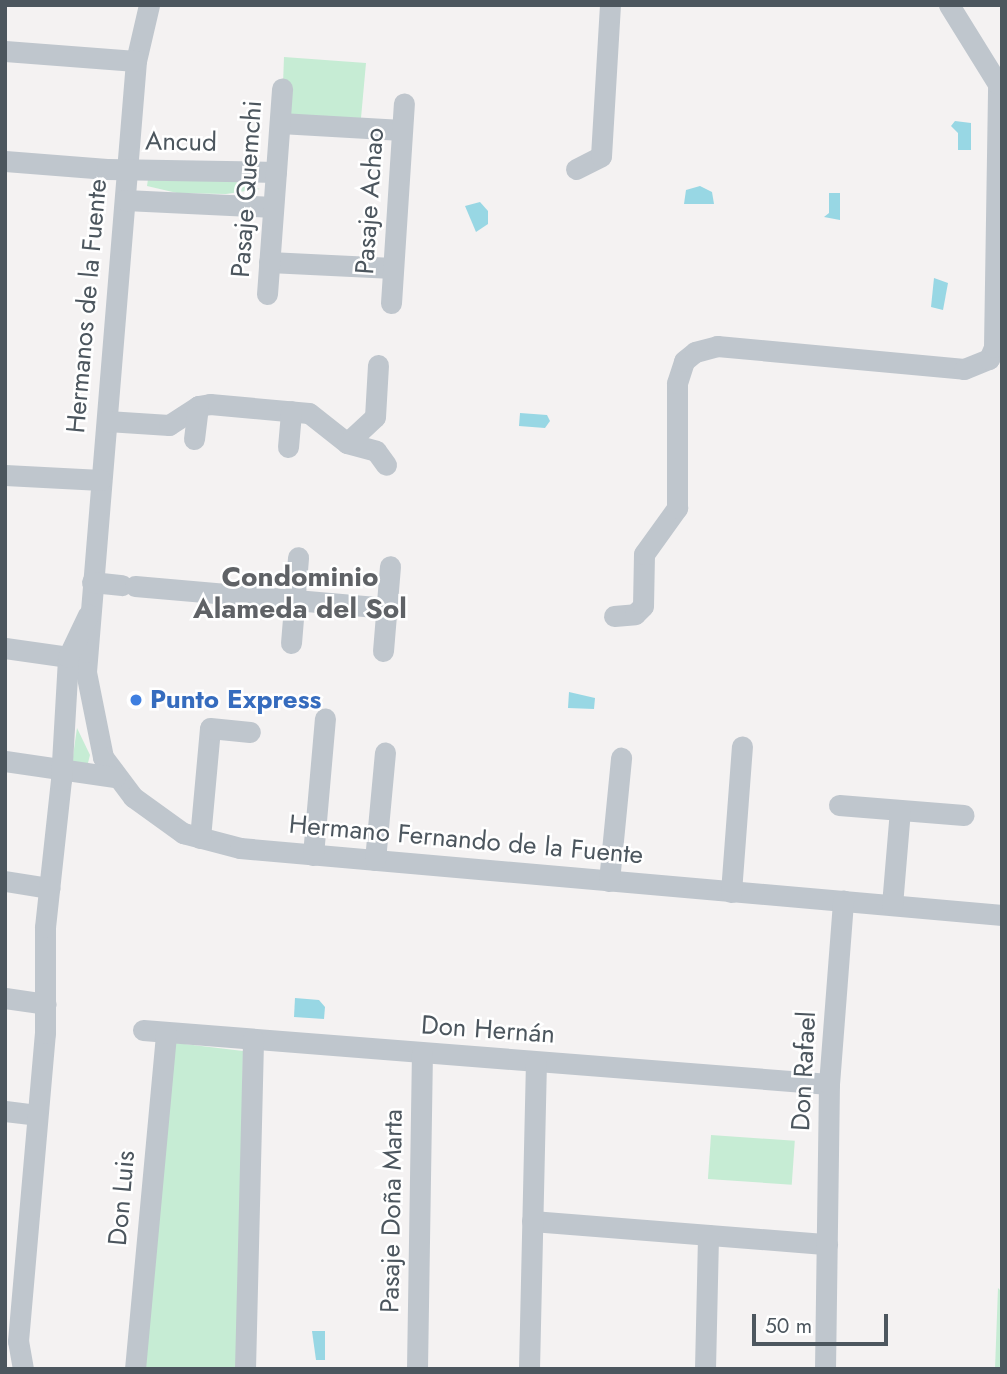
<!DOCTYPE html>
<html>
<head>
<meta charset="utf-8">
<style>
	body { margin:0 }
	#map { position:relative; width:1007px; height:1374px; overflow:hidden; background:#f4f2f2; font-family:Jost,sans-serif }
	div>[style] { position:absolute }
	.green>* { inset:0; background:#c6ecd4; transform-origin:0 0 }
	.water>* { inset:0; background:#98d7e4 }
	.minor>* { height:21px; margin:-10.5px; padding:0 10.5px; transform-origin:10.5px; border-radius:10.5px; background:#bfc6cd }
	.dots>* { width:19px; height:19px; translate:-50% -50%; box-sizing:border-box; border:4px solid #fff; border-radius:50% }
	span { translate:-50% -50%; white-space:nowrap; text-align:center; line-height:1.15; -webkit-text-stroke:5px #fff; paint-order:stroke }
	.street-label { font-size:26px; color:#4c565e }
	.shop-label { font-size:26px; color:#366cbe; font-weight:700 }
	.left { translate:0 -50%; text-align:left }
	.neighbourhood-label { font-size:28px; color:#5f6266; font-weight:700 }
	.frame { position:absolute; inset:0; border:7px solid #4c565e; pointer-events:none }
	.scale { position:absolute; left:752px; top:1314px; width:136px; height:32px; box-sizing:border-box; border:4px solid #4c565e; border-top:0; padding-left:9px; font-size:21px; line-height:24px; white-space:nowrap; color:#4c565e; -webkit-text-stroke:5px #fff; paint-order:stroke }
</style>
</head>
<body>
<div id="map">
	<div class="green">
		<div style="clip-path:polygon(284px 57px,366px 63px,361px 118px,290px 116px,283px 84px)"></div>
		<div style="clip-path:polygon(148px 179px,225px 179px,260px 189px,226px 194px,177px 193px,147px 186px)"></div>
		<div style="clip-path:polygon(77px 728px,90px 755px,88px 763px,72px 763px)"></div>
		<div style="clip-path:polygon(176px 1043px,243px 1051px,239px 1369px,144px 1369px,171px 1049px)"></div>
		<div style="left:711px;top:1135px;width:84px;height:44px;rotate:4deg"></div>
		<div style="clip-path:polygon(998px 1288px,1002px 1292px,1002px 1369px,995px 1369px)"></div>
	</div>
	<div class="water">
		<div style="clip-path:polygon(955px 121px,971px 123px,971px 150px,958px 150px,958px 133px,951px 126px)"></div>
		<div style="clip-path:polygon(700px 186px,712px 192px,714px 204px,684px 204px,686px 190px)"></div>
		<div style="clip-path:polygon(829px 193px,840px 193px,840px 220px,824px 217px,829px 213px)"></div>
		<div style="clip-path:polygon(480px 202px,488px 211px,488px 224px,476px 232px,465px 206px)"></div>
		<div style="clip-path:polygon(934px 278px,948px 283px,943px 310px,931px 307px)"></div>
		<div style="clip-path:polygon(520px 413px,547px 415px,550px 421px,545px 428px,519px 426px)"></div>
		<div style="clip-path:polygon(569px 692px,595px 698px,594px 709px,568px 708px)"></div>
		<div style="clip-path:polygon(295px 998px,319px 1000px,325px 1007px,324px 1019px,294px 1017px)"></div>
		<div style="clip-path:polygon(312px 1331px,325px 1331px,325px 1360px,316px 1360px)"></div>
	</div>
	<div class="minor">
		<div style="left:149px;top:5px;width:57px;rotate:103.1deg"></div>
		<div style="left:136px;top:61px;width:613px;rotate:94.68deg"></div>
		<div style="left:86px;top:672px;width:87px;rotate:78.7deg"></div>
		<div style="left:103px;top:757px;width:50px;rotate:53.1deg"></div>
		<div style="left:133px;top:797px;width:62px;rotate:35.8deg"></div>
		<div style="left:183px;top:833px;width:59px;rotate:14.7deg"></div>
		<div style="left:240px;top:848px;width:765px;rotate:5.02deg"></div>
		<div style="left:5px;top:51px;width:131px;rotate:4.4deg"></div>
		<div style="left:280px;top:123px;width:122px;rotate:3.3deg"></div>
		<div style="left:5px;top:161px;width:102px;rotate:4.5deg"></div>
		<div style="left:107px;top:169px;width:169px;rotate:1deg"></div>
		<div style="left:576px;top:169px;width:28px;rotate:-27deg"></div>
		<div style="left:601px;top:156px;width:151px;rotate:-86.6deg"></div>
		<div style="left:125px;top:200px;width:148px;rotate:2.7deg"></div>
		<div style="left:269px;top:262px;width:124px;rotate:2.8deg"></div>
		<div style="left:267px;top:294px;width:206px;rotate:-85.8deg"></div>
		<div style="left:391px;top:303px;width:200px;rotate:-86.3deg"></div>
		<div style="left:107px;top:421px;width:62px;rotate:3.7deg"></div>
		<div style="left:169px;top:425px;width:35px;rotate:-33deg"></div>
		<div style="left:198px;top:406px;width:12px;rotate:-9deg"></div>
		<div style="left:210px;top:404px;width:99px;rotate:5.2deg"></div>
		<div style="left:309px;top:413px;width:48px;rotate:38.3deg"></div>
		<div style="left:347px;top:443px;width:30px;rotate:15deg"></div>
		<div style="left:376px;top:451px;width:17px;rotate:54deg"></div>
		<div style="left:194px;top:439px;width:33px;rotate:-83deg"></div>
		<div style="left:347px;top:443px;width:38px;rotate:-43deg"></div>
		<div style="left:375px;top:417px;width:52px;rotate:-86.7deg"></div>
		<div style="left:288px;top:447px;width:36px;rotate:-85deg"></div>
		<div style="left:5px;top:475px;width:96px;rotate:3deg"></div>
		<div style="left:92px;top:582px;width:30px;rotate:6deg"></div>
		<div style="left:135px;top:586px;width:253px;rotate:5deg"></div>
		<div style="left:614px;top:616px;width:21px;rotate:-5deg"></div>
		<div style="left:635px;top:614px;width:11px;rotate:-45deg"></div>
		<div style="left:643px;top:606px;width:52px;rotate:-88.9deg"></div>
		<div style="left:644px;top:554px;width:57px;rotate:-54.3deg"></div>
		<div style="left:677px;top:508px;width:125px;rotate:-90deg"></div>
		<div style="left:677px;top:383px;width:23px;rotate:-72deg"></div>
		<div style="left:684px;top:361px;width:14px;rotate:-39deg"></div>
		<div style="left:695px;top:352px;width:23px;rotate:-15deg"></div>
		<div style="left:717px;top:346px;width:248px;rotate:5.3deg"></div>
		<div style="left:964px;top:369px;width:27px;rotate:-22deg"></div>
		<div style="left:989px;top:359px;width:13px;rotate:-67deg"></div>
		<div style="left:994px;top:347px;width:263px;rotate:-89.1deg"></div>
		<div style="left:998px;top:84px;width:93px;rotate:-121.8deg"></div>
		<div style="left:291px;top:643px;width:86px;rotate:-85.3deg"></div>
		<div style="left:5px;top:648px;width:64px;rotate:8.1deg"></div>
		<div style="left:383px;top:651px;width:85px;rotate:-85.3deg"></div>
		<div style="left:5px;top:761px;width:111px;rotate:8.3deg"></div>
		<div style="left:839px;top:805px;width:125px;rotate:4.6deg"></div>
		<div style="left:200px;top:838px;width:110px;rotate:-84.8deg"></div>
		<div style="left:210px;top:728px;width:40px;rotate:5.7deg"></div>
		<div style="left:313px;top:855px;width:137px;rotate:-85deg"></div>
		<div style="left:375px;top:860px;width:108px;rotate:-84.7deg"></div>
		<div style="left:5px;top:881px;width:45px;rotate:9deg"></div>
		<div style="left:609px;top:881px;width:124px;rotate:-84.4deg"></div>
		<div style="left:731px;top:892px;width:146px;rotate:-85.7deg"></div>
		<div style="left:892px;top:905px;width:95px;rotate:-85.2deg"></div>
		<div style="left:5px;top:998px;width:41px;rotate:8.3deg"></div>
		<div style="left:143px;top:1030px;width:688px;rotate:4.5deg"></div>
		<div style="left:5px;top:1111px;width:32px;rotate:7deg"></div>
		<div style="left:532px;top:1221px;width:296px;rotate:4.5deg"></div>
		<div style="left:23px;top:1369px;width:28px;rotate:-100deg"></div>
		<div style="left:18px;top:1341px;width:309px;rotate:-85deg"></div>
		<div style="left:45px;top:1033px;width:106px;rotate:-90deg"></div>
		<div style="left:45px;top:927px;width:148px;rotate:-83.8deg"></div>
		<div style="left:61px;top:780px;width:123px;rotate:-86.7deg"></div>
		<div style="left:68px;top:657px;width:47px;rotate:-64.5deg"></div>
		<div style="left:135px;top:1369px;width:338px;rotate:-84.7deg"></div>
		<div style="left:245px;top:1369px;width:330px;rotate:-88.6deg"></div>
		<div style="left:417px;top:1369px;width:316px;rotate:-89.1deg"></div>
		<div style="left:529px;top:1369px;width:307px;rotate:-88.7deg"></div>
		<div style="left:705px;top:1369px;width:134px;rotate:-88.7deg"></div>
		<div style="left:825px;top:1369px;width:285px;rotate:-89.2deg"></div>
		<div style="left:829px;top:1084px;width:184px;rotate:-85.6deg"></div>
	</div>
	<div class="dots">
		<div style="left:136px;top:700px;background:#3f7fe0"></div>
	</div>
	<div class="street-label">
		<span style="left:181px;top:142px;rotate:1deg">Ancud</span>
		<span style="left:247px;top:189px;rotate:-86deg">Pasaje Quemchi</span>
		<span style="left:370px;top:201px;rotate:-86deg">Pasaje Achao</span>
		<span style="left:87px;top:306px;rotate:-85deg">Hermanos de la Fuente</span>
		<span style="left:466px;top:840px;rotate:5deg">Hermano Fernando de la Fuente</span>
		<span style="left:488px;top:1030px;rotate:4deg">Don Hernán</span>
		<span style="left:804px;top:1071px;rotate:-87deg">Don Rafael</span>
		<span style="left:122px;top:1198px;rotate:-85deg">Don Luis</span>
		<span style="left:392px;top:1211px;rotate:-89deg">Pasaje Doña Marta</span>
	</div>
	<div class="shop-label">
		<span class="left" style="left:150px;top:700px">Punto Express</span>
	</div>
	<div class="neighbourhood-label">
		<span style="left:300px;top:593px">Condominio<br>Alameda del Sol</span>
	</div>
	<div class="frame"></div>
	<div class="scale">50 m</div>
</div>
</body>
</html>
